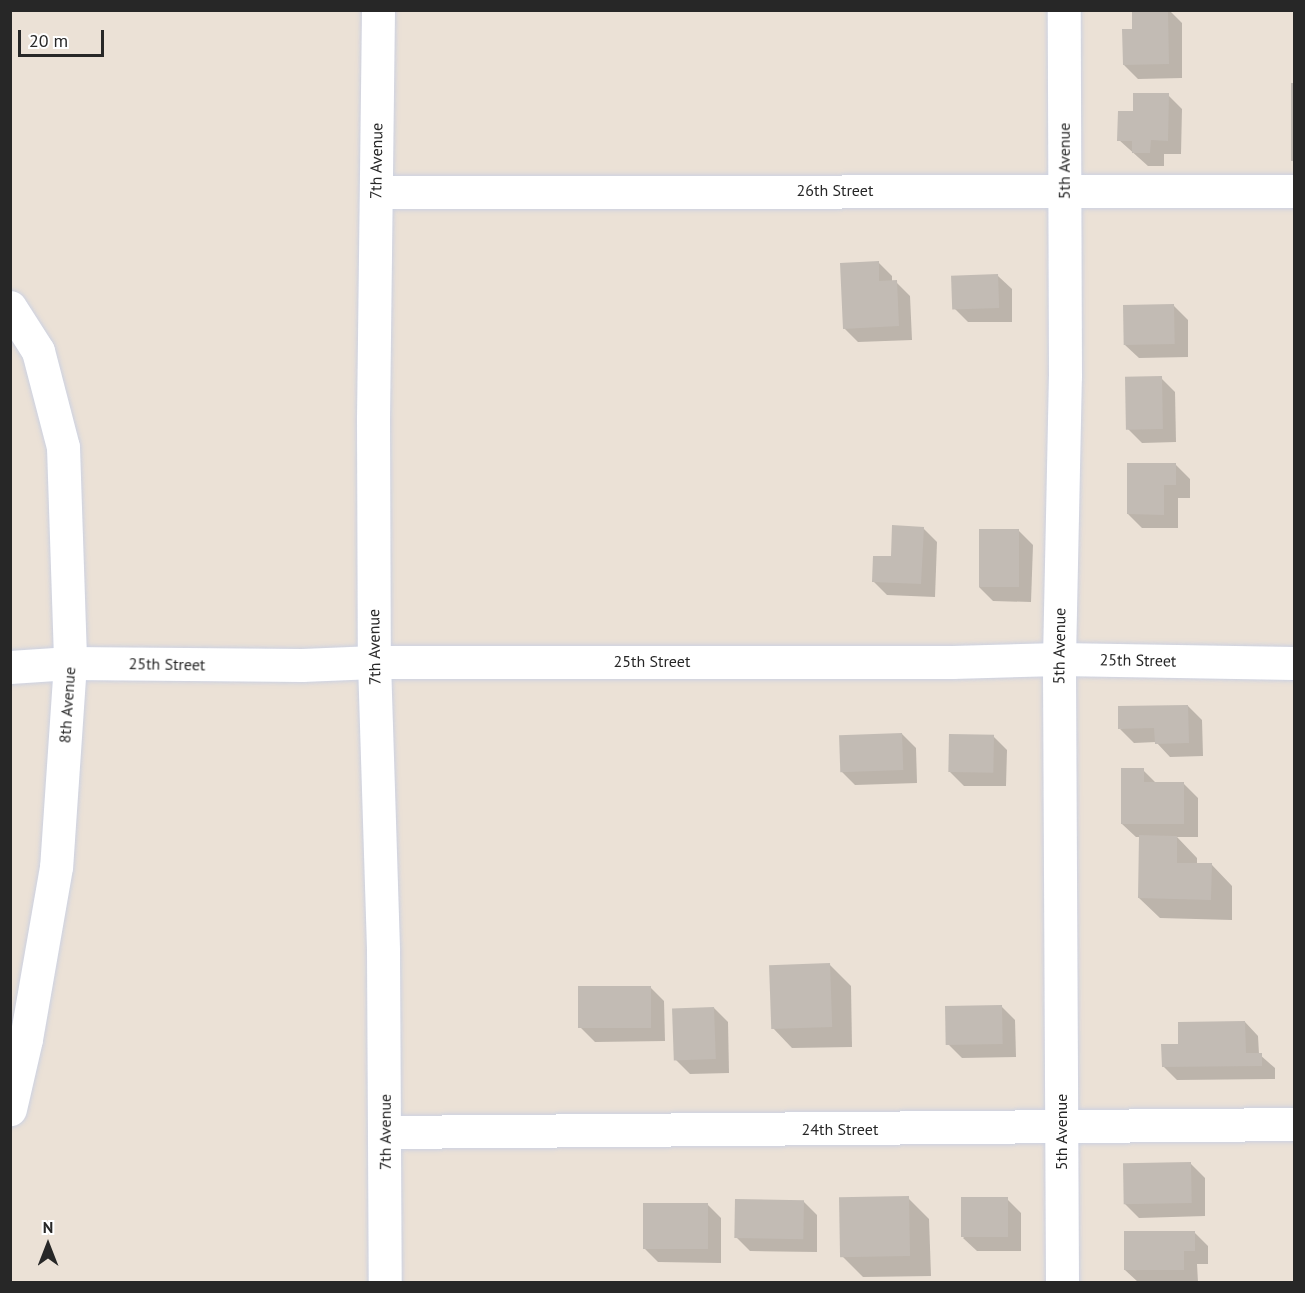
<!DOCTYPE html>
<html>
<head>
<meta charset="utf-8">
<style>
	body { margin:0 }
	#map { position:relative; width:1305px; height:1293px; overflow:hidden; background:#ebe1d6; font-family:"PT Sans",sans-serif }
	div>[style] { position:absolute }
	.shadow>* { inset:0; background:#0003 }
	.building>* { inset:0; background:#c2bbb4; transform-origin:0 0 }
	.roads { filter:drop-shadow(0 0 2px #ccd1e1) drop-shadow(0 0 2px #ccd1e1) }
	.street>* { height:33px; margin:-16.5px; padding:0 16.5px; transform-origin:16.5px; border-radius:16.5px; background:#fff }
	.secondary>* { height:33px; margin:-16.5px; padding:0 16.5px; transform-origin:16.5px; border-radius:16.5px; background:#fff }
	span { translate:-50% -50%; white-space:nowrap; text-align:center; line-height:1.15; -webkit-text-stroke:5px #fff; paint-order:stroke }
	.street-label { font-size:16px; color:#272727 }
	.frame { position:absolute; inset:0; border:12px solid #272727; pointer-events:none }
	.north { position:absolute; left:18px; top:1215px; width:60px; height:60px; -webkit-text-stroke:4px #fff; paint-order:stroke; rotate:0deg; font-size:16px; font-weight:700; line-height:24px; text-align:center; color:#272727 }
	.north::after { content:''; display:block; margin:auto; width:21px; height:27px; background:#272727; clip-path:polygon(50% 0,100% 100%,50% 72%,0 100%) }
	.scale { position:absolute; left:18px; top:30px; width:86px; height:27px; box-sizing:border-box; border:3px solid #272727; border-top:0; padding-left:8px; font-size:18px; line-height:21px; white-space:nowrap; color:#272727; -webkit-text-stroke:4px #fff; paint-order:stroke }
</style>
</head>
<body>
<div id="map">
	<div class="shadow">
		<div style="clip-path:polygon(1133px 10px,1169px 10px,1182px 23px,1182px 78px,1138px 79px,1124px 65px,1134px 30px)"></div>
		<div style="clip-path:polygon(1292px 84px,1294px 84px,1294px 162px,1293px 161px)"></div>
		<div style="clip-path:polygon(1168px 95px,1182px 109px,1181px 154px,1164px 154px,1164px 166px,1148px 166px,1119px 140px,1134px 113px)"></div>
		<div style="clip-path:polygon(878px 262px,892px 276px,892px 282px,896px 282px,910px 296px,912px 340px,858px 342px,844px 328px)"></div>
		<div style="clip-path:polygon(998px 276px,1012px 289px,1012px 322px,968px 322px,954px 308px)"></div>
		<div style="clip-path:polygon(1174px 306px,1188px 320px,1188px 357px,1139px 358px,1125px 345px)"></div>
		<div style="clip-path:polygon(1161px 378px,1175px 392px,1176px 442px,1142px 443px,1128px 429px)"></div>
		<div style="clip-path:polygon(1176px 465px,1190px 479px,1190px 498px,1178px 498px,1178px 528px,1142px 528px,1128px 514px)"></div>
		<div style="clip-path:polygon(923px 528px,937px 542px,935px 597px,887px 595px,873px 581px)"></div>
		<div style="clip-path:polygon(1019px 531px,1033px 545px,1031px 602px,993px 601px,979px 587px)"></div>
		<div style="clip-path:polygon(1188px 706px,1202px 720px,1203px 756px,1170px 757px,1156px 742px,1134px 743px,1120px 729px)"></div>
		<div style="clip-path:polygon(902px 734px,916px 748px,917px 783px,855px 785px,841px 771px)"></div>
		<div style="clip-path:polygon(993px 736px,1007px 750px,1006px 786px,964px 786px,950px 772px)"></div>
		<div style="clip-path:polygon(1143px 770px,1157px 784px,1184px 784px,1198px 798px,1198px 837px,1177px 837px,1197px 858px,1197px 865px,1212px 865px,1232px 886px,1232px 920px,1160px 918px,1139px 898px,1140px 837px,1136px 837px,1122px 824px)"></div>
		<div style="clip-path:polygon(830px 965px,851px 986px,852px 1047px,792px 1048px,772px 1027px)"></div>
		<div style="clip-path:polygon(650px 987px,664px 1001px,665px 1041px,595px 1042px,581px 1028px)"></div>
		<div style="clip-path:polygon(1001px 1006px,1015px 1020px,1016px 1057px,962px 1058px,948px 1044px)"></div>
		<div style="clip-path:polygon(714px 1008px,728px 1022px,729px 1073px,690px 1074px,676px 1060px)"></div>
		<div style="clip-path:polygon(1245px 1022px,1258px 1036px,1259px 1054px,1275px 1068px,1275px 1079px,1177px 1080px,1163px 1066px,1180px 1046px)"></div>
		<div style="clip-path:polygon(1191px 1164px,1205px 1178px,1205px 1216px,1139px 1218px,1125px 1204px)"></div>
		<div style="clip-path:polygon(908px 1198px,929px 1219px,931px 1276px,863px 1277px,842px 1256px)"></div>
		<div style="clip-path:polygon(1007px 1199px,1021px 1213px,1021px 1251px,977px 1251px,963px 1238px)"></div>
		<div style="clip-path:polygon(803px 1201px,817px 1215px,817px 1252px,750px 1251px,736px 1237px)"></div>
		<div style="clip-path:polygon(708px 1205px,721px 1218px,721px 1263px,658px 1262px,644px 1248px)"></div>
		<div style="clip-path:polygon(1194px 1232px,1208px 1246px,1208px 1264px,1197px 1264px,1198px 1282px,1138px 1282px,1125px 1270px)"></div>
	</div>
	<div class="building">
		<div style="clip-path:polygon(1132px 10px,1168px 10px,1169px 64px,1123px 65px,1122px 29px,1132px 29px)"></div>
		<div style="left:1291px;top:83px;width:3px;height:78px"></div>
		<div style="clip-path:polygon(1133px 93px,1169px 93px,1168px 141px,1151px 140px,1150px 153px,1132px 153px,1132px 141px,1117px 141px,1118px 111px,1133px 111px)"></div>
		<div style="clip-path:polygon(879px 261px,879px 281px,897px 280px,899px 326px,843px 329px,840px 263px)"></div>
		<div style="left:998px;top:274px;width:34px;height:47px;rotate:88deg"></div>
		<div style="left:1174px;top:304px;width:40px;height:51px;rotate:89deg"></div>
		<div style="left:1162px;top:376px;width:53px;height:37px;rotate:89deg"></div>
		<div style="clip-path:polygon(1127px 463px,1176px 463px,1176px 485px,1164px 485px,1164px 515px,1127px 514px)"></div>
		<div style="clip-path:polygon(892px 525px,924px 527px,921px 584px,872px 582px,873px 556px,891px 556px)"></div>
		<div style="left:979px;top:529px;width:40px;height:58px"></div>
		<div style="clip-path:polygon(1188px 705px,1189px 743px,1155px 744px,1154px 728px,1118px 729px,1118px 706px)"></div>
		<div style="left:902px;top:733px;width:37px;height:63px;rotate:88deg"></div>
		<div style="left:949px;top:734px;width:45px;height:38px;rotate:1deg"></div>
		<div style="clip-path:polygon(1121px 768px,1144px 768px,1144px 782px,1184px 782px,1184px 824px,1121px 824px)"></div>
		<div style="clip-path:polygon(1139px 835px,1177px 836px,1177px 863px,1212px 863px,1211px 900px,1138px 898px)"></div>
		<div style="left:830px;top:963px;width:64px;height:61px;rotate:88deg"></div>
		<div style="left:651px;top:986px;width:42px;height:73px;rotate:90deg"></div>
		<div style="left:1002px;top:1005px;width:39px;height:57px;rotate:89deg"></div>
		<div style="left:714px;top:1007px;width:52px;height:42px;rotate:88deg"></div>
		<div style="clip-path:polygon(1245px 1021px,1246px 1053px,1262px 1053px,1262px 1066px,1162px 1067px,1161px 1044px,1178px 1044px,1178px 1022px)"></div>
		<div style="left:1191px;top:1162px;width:41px;height:68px;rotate:89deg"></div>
		<div style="left:909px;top:1196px;width:60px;height:70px;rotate:89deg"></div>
		<div style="left:1008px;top:1197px;width:40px;height:47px;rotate:90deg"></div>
		<div style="left:735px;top:1199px;width:69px;height:39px;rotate:1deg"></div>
		<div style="left:643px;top:1203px;width:65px;height:46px"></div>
		<div style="clip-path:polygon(1124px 1231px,1195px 1231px,1195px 1251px,1184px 1251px,1184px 1270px,1124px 1270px)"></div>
	</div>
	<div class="roads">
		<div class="street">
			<div style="left:378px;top:10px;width:409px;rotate:90.7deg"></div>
			<div style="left:373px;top:419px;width:243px;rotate:89.8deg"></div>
			<div style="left:374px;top:662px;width:289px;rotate:88.2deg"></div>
			<div style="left:383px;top:951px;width:331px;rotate:89.7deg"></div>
			<div style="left:376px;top:192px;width:918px;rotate:-0.06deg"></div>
			<div style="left:10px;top:307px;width:52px;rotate:57.5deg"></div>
			<div style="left:38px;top:351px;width:99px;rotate:75.4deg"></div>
			<div style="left:63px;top:447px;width:216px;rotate:88.1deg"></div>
			<div style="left:70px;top:663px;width:204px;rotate:93.9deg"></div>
			<div style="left:56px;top:867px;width:175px;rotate:99.9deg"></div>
			<div style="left:26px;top:1039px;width:72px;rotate:102.9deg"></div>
			<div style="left:10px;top:667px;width:60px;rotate:-3.8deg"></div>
			<div style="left:70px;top:663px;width:232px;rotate:0.5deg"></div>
			<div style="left:302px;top:665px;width:72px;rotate:-2.4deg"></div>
			<div style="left:374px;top:662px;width:578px"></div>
			<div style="left:952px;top:662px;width:107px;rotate:-1.6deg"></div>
			<div style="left:1059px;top:659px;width:235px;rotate:1deg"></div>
			<div style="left:385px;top:1132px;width:909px;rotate:-0.5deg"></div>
		</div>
		<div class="secondary">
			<div style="left:1062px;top:1282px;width:623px;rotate:-90.28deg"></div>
			<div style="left:1059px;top:659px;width:283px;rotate:-88.8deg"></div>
			<div style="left:1065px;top:376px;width:366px;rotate:-90.2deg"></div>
		</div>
	</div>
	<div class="street-label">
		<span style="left:376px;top:161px;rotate:-89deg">7th Avenue</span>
		<span style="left:1064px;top:161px;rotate:-90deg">5th Avenue</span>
		<span style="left:835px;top:190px">26th Street</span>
		<span style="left:1059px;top:646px;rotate:-89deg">5th Avenue</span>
		<span style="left:374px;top:647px;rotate:-91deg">7th Avenue</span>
		<span style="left:1138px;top:660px;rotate:1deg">25th Street</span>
		<span style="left:652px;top:661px">25th Street</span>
		<span style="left:167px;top:664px;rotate:1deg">25th Street</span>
		<span style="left:67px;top:705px;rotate:-86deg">8th Avenue</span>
		<span style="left:840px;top:1129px">24th Street</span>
		<span style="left:385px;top:1132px;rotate:-90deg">7th Avenue</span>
		<span style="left:1061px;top:1132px;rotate:-90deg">5th Avenue</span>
	</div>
	<div class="frame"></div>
	<div class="north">N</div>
	<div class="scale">20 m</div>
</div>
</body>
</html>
